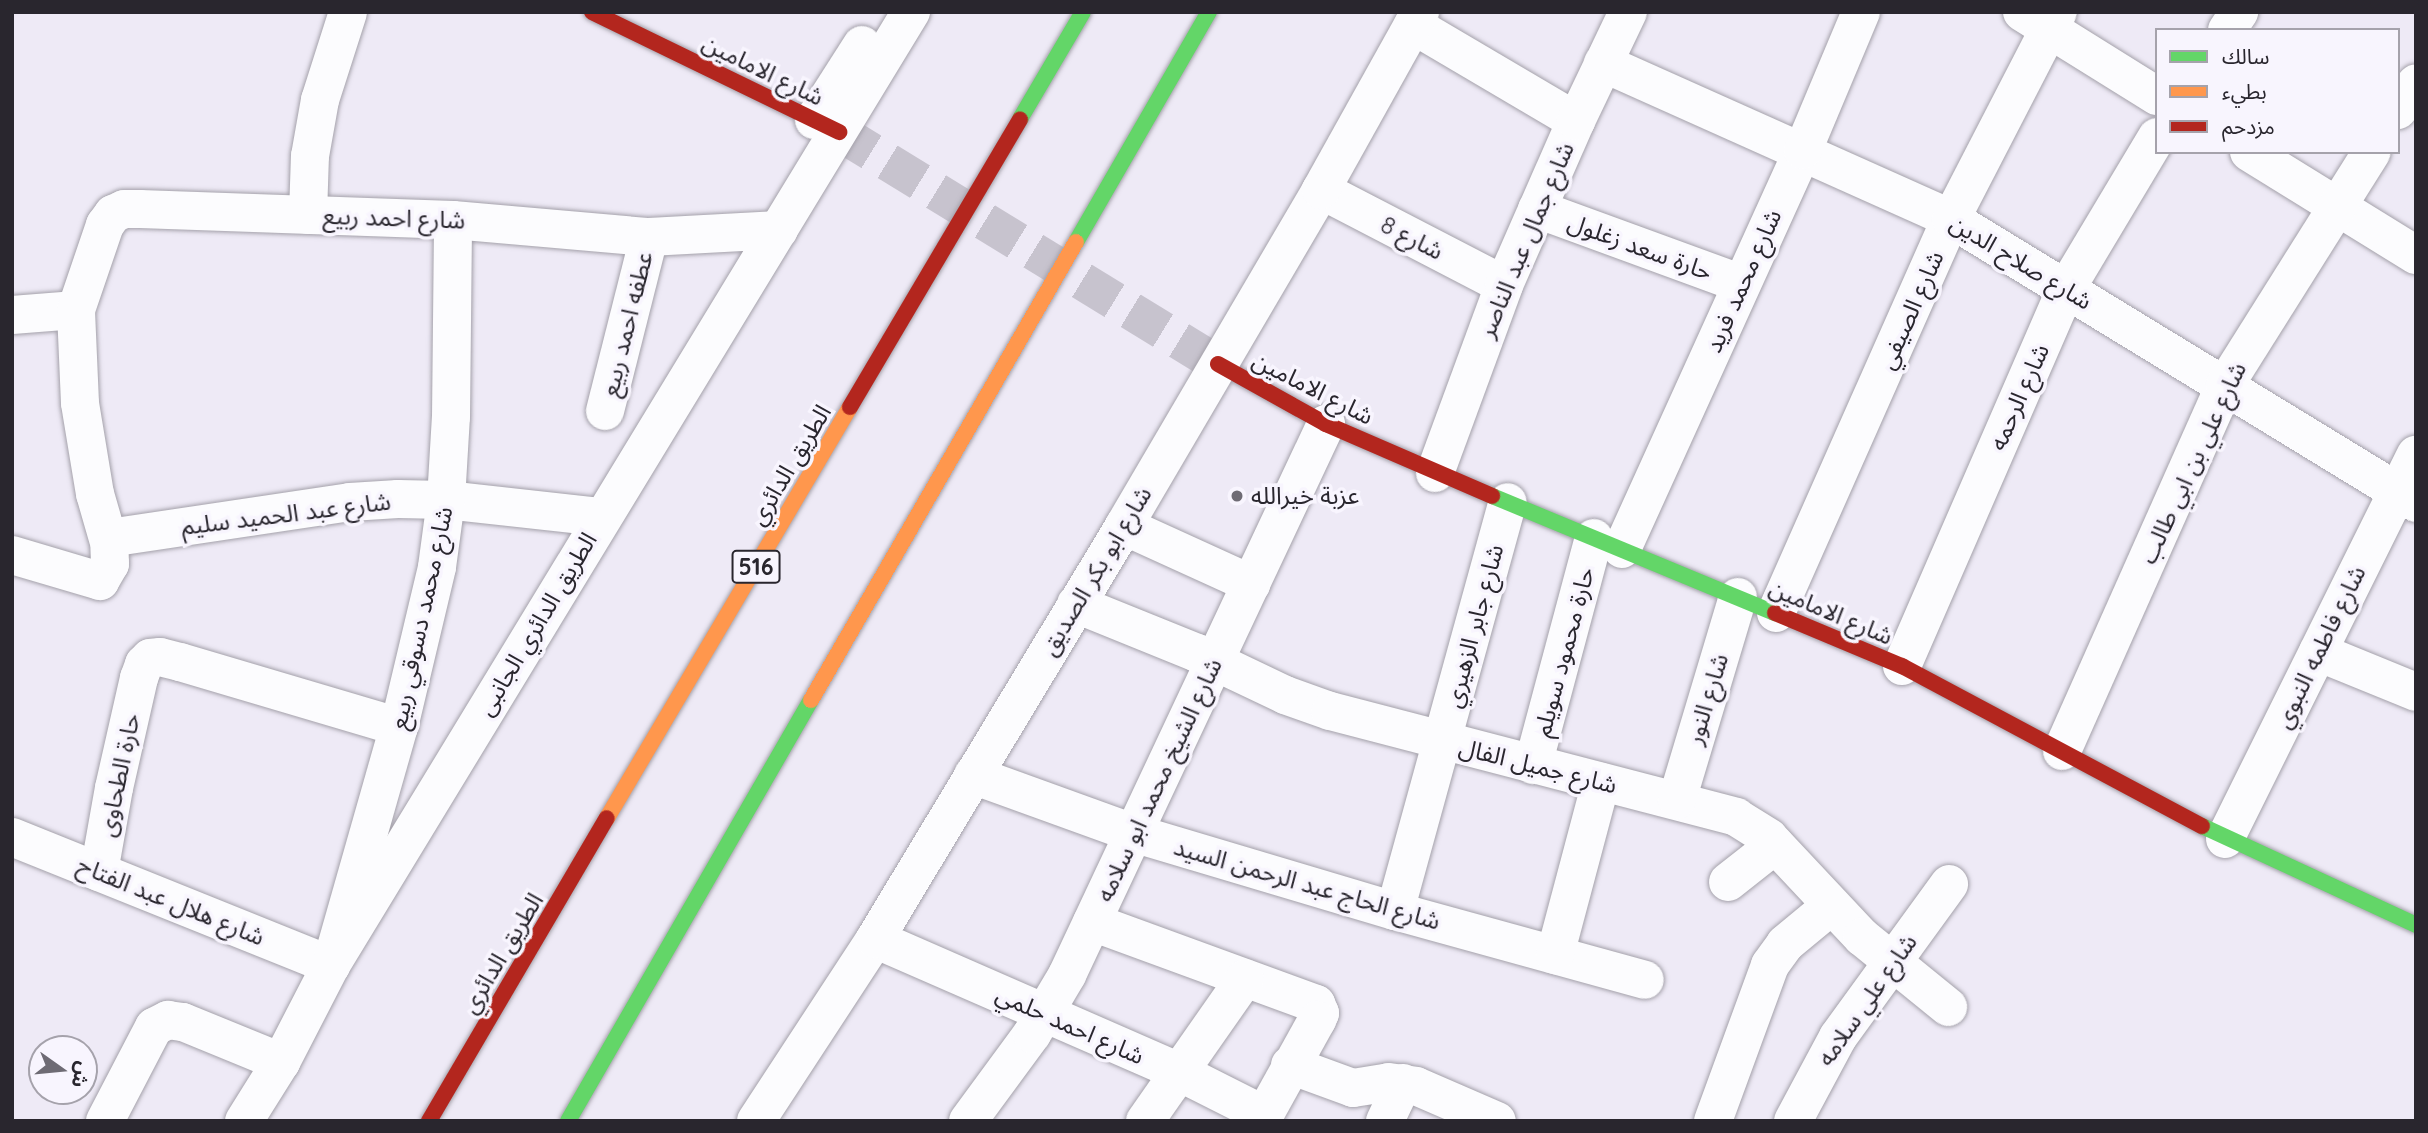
<!DOCTYPE html>
<html>
<head>
<meta charset="utf-8">
<style>
	body { margin:0 }
	#map { position:relative; width:2428px; height:1133px; overflow:hidden; background:#eeeaf6; font-family:Quicksand,"Noto Sans Arabic",sans-serif }
	div>[style] { position:absolute }
	.secondary-tunnel>* { height:38px; margin-top:-19px; transform-origin:0; background:repeating-linear-gradient(90deg,#c7c3ce 0 38px,transparent 0 57px) }
	.roads { filter:drop-shadow(0 0 2px #a4a1aa) drop-shadow(0 0 2px #a4a1aa) }
	.street>* { height:38px; margin:-19px; padding:0 19px; transform-origin:19px; border-radius:19px; background:#fcfcfe }
	.fast>* { height:16px; margin:-8px; padding:0 8px; transform-origin:8px; border-radius:8px; background:#63d668 }
	.slow>* { height:16px; margin:-8px; padding:0 8px; transform-origin:8px; border-radius:8px; background:#ff974d }
	.jam>* { height:16px; margin:-8px; padding:0 8px; transform-origin:8px; border-radius:8px; background:#b3261e }
	.dots>* { width:19px; height:19px; translate:-50% -50%; box-sizing:border-box; border:4px solid #f8f5fe; border-radius:50% }
	span { translate:-50% -50%; white-space:nowrap; text-align:center; line-height:1.15; -webkit-text-stroke:7px #f8f5fe; paint-order:stroke }
	.shield-label span { padding:2px 5px; background:#f8f5fe; border:2px solid; border-radius:5px; -webkit-text-stroke-width:0 }
	.shield-label { font-size:23px; color:#29262e; font-weight:700 }
	.street-label { font-size:24px; color:#29262e }
	.poi-label { font-size:24px; color:#29262e }
	.left { translate:0 -50%; text-align:left }
	.frame { position:absolute; inset:0; border:14px solid #29262e; pointer-events:none }
	.legend { position:absolute; left:2155px; top:28px; width:245px; height:126px; box-sizing:border-box; background:#f8f5fe; border:2px solid #a5a2ab; margin:0; padding:9px 12px; list-style:none; font-size:21px; color:#29262e }
	.legend li { display:flex; align-items:center; gap:14px; height:35px }
	.legend b { width:35px; border:2px solid #a5a2ab }
	.north { position:absolute; left:28px; top:1035px; width:70px; height:70px; box-sizing:border-box; background:#f8f5fe; border:2px solid #a5a2ab; border-radius:50%; rotate:105deg; font-size:19px; font-weight:700; line-height:28px; text-align:center; color:#29262e }
	.north::after { content:''; display:block; margin:auto; width:24px; height:32px; background:#6e6b74; clip-path:polygon(50% 0,100% 100%,50% 72%,0 100%) }
</style>
</head>
<body>
<div id="map">
	<div class="secondary-tunnel">
		<div style="left:839px;top:132px;width:444px;rotate:31.5deg"></div>
	</div>
	<div class="roads">
		<div class="street">
			<div style="left:2022px;top:12px;width:159px;rotate:31.9deg"></div>
			<div style="left:1413px;top:25px;width:189px;rotate:30.5deg"></div>
			<div style="left:2227px;top:30px;width:22px;rotate:-56deg"></div>
			<div style="left:1603px;top:63px;width:381px;rotate:24.1deg"></div>
			<div style="left:1951px;top:219px;width:545px;rotate:31.41deg"></div>
			<div style="left:2398px;top:110px;width:32px;rotate:-56deg"></div>
			<div style="left:814px;top:120px;width:89px;rotate:-57.4deg"></div>
			<div style="left:2249px;top:152px;width:196px;rotate:31.7deg"></div>
			<div style="left:1321px;top:190px;width:206px;rotate:27.4deg"></div>
			<div style="left:1537px;top:209px;width:218px;rotate:20.1deg"></div>
			<div style="left:308px;top:215px;width:59px;rotate:-88.1deg"></div>
			<div style="left:310px;top:156px;width:57px;rotate:-79.9deg"></div>
			<div style="left:320px;top:100px;width:92px;rotate:-72.3deg"></div>
			<div style="left:12px;top:315px;width:64px;rotate:-4.5deg"></div>
			<div style="left:605px;top:411px;width:179px;rotate:-75.8deg"></div>
			<div style="left:1435px;top:473px;width:200px;rotate:-69.8deg"></div>
			<div style="left:1504px;top:285px;width:179px;rotate:-66.3deg"></div>
			<div style="left:1576px;top:121px;width:121px;rotate:-64.5deg"></div>
			<div style="left:1124px;top:526px;width:140px;rotate:24.5deg"></div>
			<div style="left:108px;top:539px;width:47px;rotate:-106.1deg"></div>
			<div style="left:95px;top:494px;width:92px;rotate:-99.4deg"></div>
			<div style="left:80px;top:403px;width:93px;rotate:-92.5deg"></div>
			<div style="left:76px;top:310px;width:90px;rotate:-71.2deg"></div>
			<div style="left:105px;top:225px;width:14px;rotate:-54deg"></div>
			<div style="left:113px;top:214px;width:12px;rotate:-24deg"></div>
			<div style="left:124px;top:209px;width:16px"></div>
			<div style="left:140px;top:209px;width:313px;rotate:2deg"></div>
			<div style="left:453px;top:220px;width:197px;rotate:5deg"></div>
			<div style="left:649px;top:237px;width:130px;rotate:-3.1deg"></div>
			<div style="left:1622px;top:549px;width:438px;rotate:-65.6deg"></div>
			<div style="left:1803px;top:150px;width:150px;rotate:-67.2deg"></div>
			<div style="left:12px;top:555px;width:92px;rotate:16.5deg"></div>
			<div style="left:100px;top:581px;width:20px;rotate:-60deg"></div>
			<div style="left:110px;top:564px;width:26px;rotate:-92deg"></div>
			<div style="left:109px;top:538px;width:244px;rotate:-8.5deg"></div>
			<div style="left:350px;top:502px;width:48px;rotate:-3.6deg"></div>
			<div style="left:398px;top:499px;width:48px;rotate:1.2deg"></div>
			<div style="left:446px;top:500px;width:156px;rotate:6.3deg"></div>
			<div style="left:1076px;top:604px;width:131px;rotate:22deg"></div>
			<div style="left:1197px;top:653px;width:98px;rotate:25.5deg"></div>
			<div style="left:1285px;top:695px;width:48px;rotate:19.6deg"></div>
			<div style="left:1330px;top:711px;width:420px;rotate:14.6deg"></div>
			<div style="left:1736px;top:817px;width:39px;rotate:32deg"></div>
			<div style="left:1769px;top:838px;width:136px;rotate:46.8deg"></div>
			<div style="left:1862px;top:937px;width:111px;rotate:39.1deg"></div>
			<div style="left:1776px;top:613px;width:431px;rotate:-66.1deg"></div>
			<div style="left:1951px;top:219px;width:233px;rotate:-62.7deg"></div>
			<div style="left:2318px;top:652px;width:106px;rotate:22.2deg"></div>
			<div style="left:1902px;top:666px;width:411px;rotate:-66.5deg"></div>
			<div style="left:2066px;top:289px;width:177px;rotate:-59.1deg"></div>
			<div style="left:2062px;top:751px;width:401px;rotate:-66deg"></div>
			<div style="left:2225px;top:385px;width:275px;rotate:-57.8deg"></div>
			<div style="left:1533px;top:765px;width:235px;rotate:-75deg"></div>
			<div style="left:973px;top:775px;width:170px;rotate:19.9deg"></div>
			<div style="left:1133px;top:833px;width:273px;rotate:16.6deg"></div>
			<div style="left:1395px;top:911px;width:259px;rotate:15.4deg"></div>
			<div style="left:1677px;top:800px;width:212px;rotate:-73.3deg"></div>
			<div style="left:12px;top:837px;width:344px;rotate:21.9deg"></div>
			<div style="left:331px;top:965px;width:248px;rotate:-74.1deg"></div>
			<div style="left:399px;top:727px;width:164px;rotate:-76.6deg"></div>
			<div style="left:437px;top:567px;width:68px;rotate:-82.3deg"></div>
			<div style="left:446px;top:500px;width:83px;rotate:-86.6deg"></div>
			<div style="left:451px;top:417px;width:197px;rotate:-89.4deg"></div>
			<div style="left:2225px;top:839px;width:429px;rotate:-63.6deg"></div>
			<div style="left:99px;top:872px;width:85px;rotate:-79.9deg"></div>
			<div style="left:114px;top:788px;width:113px;rotate:-77.2deg"></div>
			<div style="left:139px;top:678px;width:15px;rotate:-70deg"></div>
			<div style="left:144px;top:664px;width:8px;rotate:-45deg"></div>
			<div style="left:150px;top:658px;width:10px;rotate:-6deg"></div>
			<div style="left:160px;top:657px;width:21px;rotate:14deg"></div>
			<div style="left:180px;top:662px;width:228px;rotate:16.5deg"></div>
			<div style="left:1728px;top:882px;width:60px;rotate:-38.2deg"></div>
			<div style="left:1395px;top:911px;width:424px;rotate:-74.6deg"></div>
			<div style="left:1092px;top:922px;width:239px;rotate:20.1deg"></div>
			<div style="left:1316px;top:1004px;width:10px;rotate:66deg"></div>
			<div style="left:1320px;top:1013px;width:8px;rotate:113deg"></div>
			<div style="left:1317px;top:1020px;width:115px;rotate:119deg"></div>
			<div style="left:875px;top:939px;width:332px;rotate:23.6deg"></div>
			<div style="left:1179px;top:1072px;width:95px;rotate:26.8deg"></div>
			<div style="left:1555px;top:955px;width:179px;rotate:-75.1deg"></div>
			<div style="left:1290px;top:1065px;width:67px;rotate:20.1deg"></div>
			<div style="left:1353px;top:1088px;width:36px;rotate:-9deg"></div>
			<div style="left:1389px;top:1082px;width:27px;rotate:8deg"></div>
			<div style="left:1416px;top:1086px;width:88px;rotate:23.4deg"></div>
			<div style="left:105px;top:1121px;width:106px;rotate:-62.5deg"></div>
			<div style="left:154px;top:1027px;width:16px;rotate:-27deg"></div>
			<div style="left:168px;top:1020px;width:15px;rotate:8deg"></div>
			<div style="left:183px;top:1022px;width:106px;rotate:22.2deg"></div>
			<div style="left:244px;top:1121px;width:70px;rotate:-57.9deg"></div>
			<div style="left:281px;top:1062px;width:109px;rotate:-62.7deg"></div>
			<div style="left:331px;top:965px;width:1116px;rotate:-58.68deg"></div>
			<div style="left:756px;top:1121px;width:217px;rotate:-56.8deg"></div>
			<div style="left:875px;top:939px;width:482px;rotate:-58.9deg"></div>
			<div style="left:1124px;top:526px;width:389px;rotate:-59.6deg"></div>
			<div style="left:1321px;top:190px;width:204px;rotate:-60.9deg"></div>
			<div style="left:968px;top:1121px;width:108px;rotate:-53.7deg"></div>
			<div style="left:1032px;top:1034px;width:69px;rotate:-59.3deg"></div>
			<div style="left:1067px;top:975px;width:609px;rotate:-64.82deg"></div>
			<div style="left:1145px;top:1121px;width:174px;rotate:-55deg"></div>
			<div style="left:1385px;top:1121px;width:42px;rotate:-64.7deg"></div>
			<div style="left:1713px;top:1121px;width:166px;rotate:-69.9deg"></div>
			<div style="left:1770px;top:965px;width:26px;rotate:-54deg"></div>
			<div style="left:1785px;top:944px;width:60px;rotate:-39.6deg"></div>
			<div style="left:1793px;top:1121px;width:95px;rotate:-61.8deg"></div>
			<div style="left:1838px;top:1037px;width:189px;rotate:-54deg"></div>
		</div>
		<div class="fast">
			<div style="left:1020px;top:119px;width:124px;rotate:-59.5deg"></div>
			<div style="left:1076px;top:242px;width:266px;rotate:-60deg"></div>
			<div style="left:1492px;top:496px;width:306px;rotate:22.5deg"></div>
			<div style="left:2202px;top:826px;width:236px;rotate:24.8deg"></div>
			<div style="left:568px;top:1121px;width:486px;rotate:-60deg"></div>
		</div>
		<div class="slow">
			<div style="left:811px;top:700px;width:529px;rotate:-59.95deg"></div>
			<div style="left:607px;top:818px;width:477px;rotate:-59.4deg"></div>
		</div>
		<div class="jam">
			<div style="left:592px;top:12px;width:275px;rotate:25.9deg"></div>
			<div style="left:1218px;top:364px;width:124px;rotate:29.1deg"></div>
			<div style="left:1326px;top:424px;width:181px;rotate:23.4deg"></div>
			<div style="left:850px;top:407px;width:334px;rotate:-59.4deg"></div>
			<div style="left:1775px;top:613px;width:138px;rotate:22.7deg"></div>
			<div style="left:1902px;top:666px;width:340px;rotate:28.1deg"></div>
			<div style="left:429px;top:1121px;width:351px;rotate:-59.6deg"></div>
		</div>
	</div>
	<div class="dots">
		<div style="left:1237px;top:496px;background:#6e6b74"></div>
	</div>
	<div class="shield-label">
		<span style="left:756px;top:567px">516</span>
	</div>
	<div class="street-label">
		<span style="left:763px;top:70px;rotate:26deg">شارع الامامين</span>
		<span style="left:394px;top:218px;rotate:2deg">شارع احمد ربيع</span>
		<span style="left:1412px;top:238px;rotate:27deg">شارع 8</span>
		<span style="left:1526px;top:240px;rotate:-67deg">شارع جمال عبد الناصر</span>
		<span style="left:1640px;top:247px;rotate:20deg">حارة سعد زغلول</span>
		<span style="left:2021px;top:262px;rotate:31deg">شارع صلاح الدين</span>
		<span style="left:1743px;top:281px;rotate:-66deg">شارع محمد فريد</span>
		<span style="left:1911px;top:310px;rotate:-66deg">شارع الصيفي</span>
		<span style="left:627px;top:324px;rotate:-76deg">عطفه احمد ربيع</span>
		<span style="left:1313px;top:388px;rotate:27deg">شارع الامامين</span>
		<span style="left:2019px;top:397px;rotate:-66deg">شارع الرحمه</span>
		<span style="left:2193px;top:463px;rotate:-65deg">شارع علي بن ابي طالب</span>
		<span style="left:790px;top:465px;rotate:-59deg">الطريق الدائري</span>
		<span style="left:286px;top:514px;rotate:-7deg">شارع عبد الحميد سليم</span>
		<span style="left:1096px;top:571px;rotate:-59deg">شارع ابو بكر الصديق</span>
		<span style="left:1831px;top:612px;rotate:23deg">شارع الامامين</span>
		<span style="left:421px;top:618px;rotate:-78deg">شارع محمد دسوقي ربيع</span>
		<span style="left:537px;top:624px;rotate:-59deg">الطريق الدائري الجانبى</span>
		<span style="left:1474px;top:626px;rotate:-75deg">شارع جابر الزهيري</span>
		<span style="left:2320px;top:647px;rotate:-64deg">شارع فاطمه النبوي</span>
		<span style="left:1564px;top:652px;rotate:-75deg">حارة محمود سويلم</span>
		<span style="left:1707px;top:699px;rotate:-73deg">شارع النور</span>
		<span style="left:1538px;top:766px;rotate:14deg">شارع جميل الفال</span>
		<span style="left:119px;top:775px;rotate:-78deg">حارة الطحاوى</span>
		<span style="left:1159px;top:780px;rotate:-65deg">شارع الشيخ محمد ابو سلامه</span>
		<span style="left:1307px;top:884px;rotate:16deg">شارع الحاج عبد الرحمن السيد</span>
		<span style="left:171px;top:901px;rotate:22deg">شارع هلال عبد الفتاح</span>
		<span style="left:502px;top:953px;rotate:-59deg">الطريق الدائري</span>
		<span style="left:1867px;top:1000px;rotate:-55deg">شارع علي سلامه</span>
		<span style="left:1070px;top:1025px;rotate:24deg">شارع احمد حلمي</span>
	</div>
	<div class="poi-label">
		<span class="left" style="left:1251px;top:496px">عزبة خيرالله</span>
	</div>
	<div class="frame"></div>
	<ul class="legend">
	<li><b style="height:9px;background:#63d668"></b>سالك</li>
	<li><b style="height:9px;background:#ff974d"></b>بطيء</li>
	<li><b style="height:9px;background:#b3261e"></b>مزدحم</li>
	</ul>
	<div class="north">ش</div>
</div>
</body>
</html>
